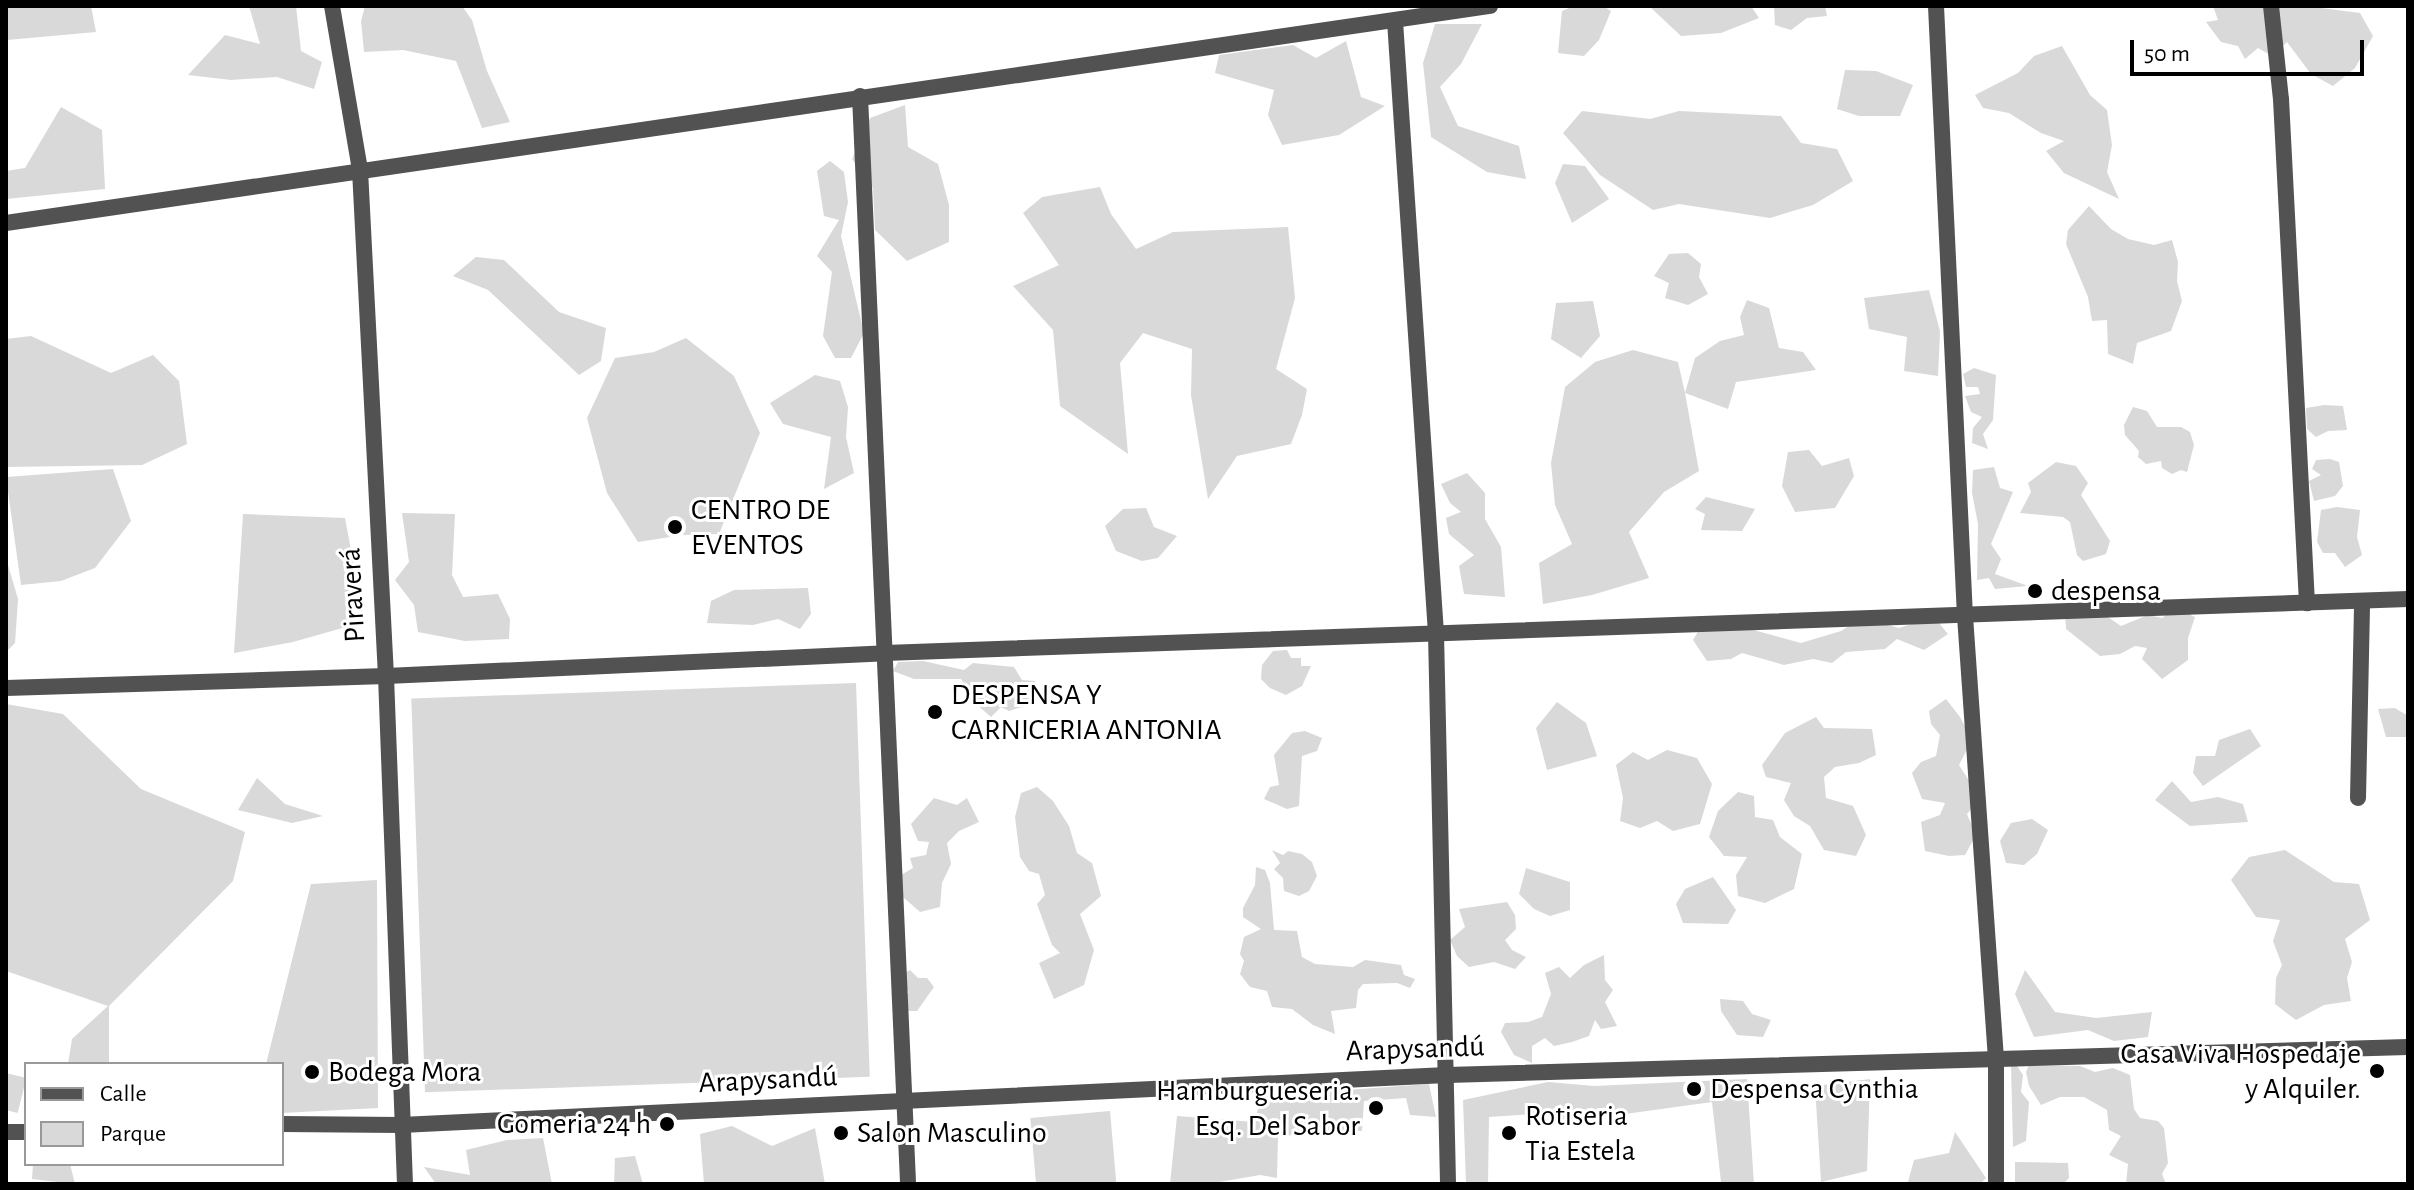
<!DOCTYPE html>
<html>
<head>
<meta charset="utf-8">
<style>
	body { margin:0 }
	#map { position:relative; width:2414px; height:1190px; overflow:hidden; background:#fff; font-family:"Alegreya Sans",sans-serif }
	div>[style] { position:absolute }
	.green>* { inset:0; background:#d9d9d9; transform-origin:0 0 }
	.street>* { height:16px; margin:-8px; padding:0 8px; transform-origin:8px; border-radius:8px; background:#525252 }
	.dots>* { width:22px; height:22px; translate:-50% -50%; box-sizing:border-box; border:4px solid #fff; border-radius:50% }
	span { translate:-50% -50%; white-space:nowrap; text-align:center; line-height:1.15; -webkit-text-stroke:6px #fff; paint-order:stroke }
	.poi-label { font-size:30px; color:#000 }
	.left { translate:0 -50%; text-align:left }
	.right { translate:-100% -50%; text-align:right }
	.street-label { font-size:30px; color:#000 }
	.frame { position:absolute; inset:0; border:8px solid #000; pointer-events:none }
	.legend { position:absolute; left:24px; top:1062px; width:260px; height:104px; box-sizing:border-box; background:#fff; border:2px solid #999; margin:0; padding:10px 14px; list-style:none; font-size:24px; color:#000 }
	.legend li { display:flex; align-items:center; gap:16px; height:40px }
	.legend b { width:40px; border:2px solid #999 }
	.scale { position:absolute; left:2130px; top:40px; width:234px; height:36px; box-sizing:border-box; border:4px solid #000; border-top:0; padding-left:10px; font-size:24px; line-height:28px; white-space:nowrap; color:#000; -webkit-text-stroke:6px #fff; paint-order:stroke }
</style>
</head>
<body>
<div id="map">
	<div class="green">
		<div style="clip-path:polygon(6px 6px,91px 6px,96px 32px,7px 40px)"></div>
		<div style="clip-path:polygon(249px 6px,296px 6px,301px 51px,322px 62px,314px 89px,277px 77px,231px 80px,188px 75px,225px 35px,260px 44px)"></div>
		<div style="clip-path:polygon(365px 6px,462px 6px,472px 20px,487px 71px,510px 122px,482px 128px,456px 61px,403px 50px,364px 52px,361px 21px)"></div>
		<div style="clip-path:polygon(1574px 6px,1603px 6px,1611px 11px,1599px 40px,1584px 56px,1558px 53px,1562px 11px)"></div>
		<div style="clip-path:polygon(1649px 6px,1751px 6px,1759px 18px,1721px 33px,1681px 36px)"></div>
		<div style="clip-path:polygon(1774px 6px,1825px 6px,1827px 16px,1807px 18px,1791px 30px,1775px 25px)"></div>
		<div style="clip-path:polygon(2213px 6px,2305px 6px,2360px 13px,2373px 36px,2355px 68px,2333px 86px,2311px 74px,2287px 42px,2272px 56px,2258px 48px,2245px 59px,2238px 46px,2221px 42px,2206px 22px,2218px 20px)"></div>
		<div style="clip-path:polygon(1435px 24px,1482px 24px,1461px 64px,1440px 87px,1458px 126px,1519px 146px,1526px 179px,1487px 172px,1431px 137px,1423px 63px)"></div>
		<div style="clip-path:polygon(1346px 41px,1361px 97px,1385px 106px,1339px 135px,1282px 145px,1268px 115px,1274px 90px,1215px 73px,1219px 55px,1293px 45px,1316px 58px)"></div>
		<div style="clip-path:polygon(2062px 46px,2090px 95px,2107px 110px,2112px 145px,2107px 172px,2119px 199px,2064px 173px,2046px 151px,2064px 141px,2041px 133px,2009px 113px,1983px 108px,1975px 95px,2018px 73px,2034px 56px)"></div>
		<div style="clip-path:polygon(1845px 70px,1876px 71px,1913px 85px,1900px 116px,1859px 116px,1837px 109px)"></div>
		<div style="clip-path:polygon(905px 105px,908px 147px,938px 164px,949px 205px,949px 242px,907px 261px,875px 230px,873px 188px,852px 159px,870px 118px)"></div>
		<div style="clip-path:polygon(61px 107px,102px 130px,105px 189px,6px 199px,6px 171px,25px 168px)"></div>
		<div style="clip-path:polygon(1582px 111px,1650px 119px,1679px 111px,1781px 116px,1801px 143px,1837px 149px,1853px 181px,1813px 205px,1770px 218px,1679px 204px,1653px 210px,1600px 175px,1563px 133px)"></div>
		<div style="clip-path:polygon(830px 161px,844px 172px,848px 202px,841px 236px,864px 333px,851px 358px,835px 358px,823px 336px,832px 272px,817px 256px,839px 220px,824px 216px,817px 171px)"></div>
		<div style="clip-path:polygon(1563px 164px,1585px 166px,1609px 199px,1572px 223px,1555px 183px)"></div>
		<div style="clip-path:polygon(1100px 187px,1111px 214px,1136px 249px,1173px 232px,1288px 227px,1295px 298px,1276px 369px,1307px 389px,1302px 415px,1291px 444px,1237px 456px,1208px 499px,1191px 395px,1192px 349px,1143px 333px,1120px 363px,1128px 454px,1060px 406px,1053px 330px,1013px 286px,1059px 265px,1023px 213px,1042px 197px)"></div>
		<div style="clip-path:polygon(2089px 206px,2111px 229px,2128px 239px,2154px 245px,2172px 240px,2178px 262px,2177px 281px,2182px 301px,2171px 331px,2137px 343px,2133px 364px,2108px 354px,2107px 320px,2092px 321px,2088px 297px,2066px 244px,2068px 230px)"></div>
		<div style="clip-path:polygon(1688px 253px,1701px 264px,1699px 277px,1708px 294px,1688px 305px,1665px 298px,1669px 283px,1654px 276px,1669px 254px)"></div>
		<div style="clip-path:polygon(476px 257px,504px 260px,559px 312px,606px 328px,601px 361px,579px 375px,488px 290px,453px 276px)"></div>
		<div style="clip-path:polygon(1929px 290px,1940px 331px,1938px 376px,1904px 371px,1907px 337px,1869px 329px,1864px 298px)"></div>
		<div style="clip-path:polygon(1747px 300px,1769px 308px,1779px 348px,1803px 352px,1816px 370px,1736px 382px,1728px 409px,1685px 393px,1699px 471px,1664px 492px,1629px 532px,1649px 578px,1592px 595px,1543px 604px,1539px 563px,1572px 544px,1555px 505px,1551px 463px,1565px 387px,1595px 362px,1633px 350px,1678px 362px,1685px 393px,1695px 358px,1720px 341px,1744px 335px,1740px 317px)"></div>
		<div style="clip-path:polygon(1593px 301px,1600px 336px,1581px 358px,1551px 339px,1556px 303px)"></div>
		<div style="clip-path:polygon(31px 336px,111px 373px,153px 355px,179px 381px,187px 444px,142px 465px,6px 467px,6px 339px)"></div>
		<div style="clip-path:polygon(686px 338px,734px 376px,760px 433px,719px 534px,683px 535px,638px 542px,607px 493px,587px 418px,615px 358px,654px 352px)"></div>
		<div style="clip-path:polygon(1974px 368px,1996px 375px,1993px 420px,1983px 434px,1988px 449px,1972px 443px,1973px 428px,1982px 417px,1971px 412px,1965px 396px,1980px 394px,1978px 387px,1966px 387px,1963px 374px)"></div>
		<div style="clip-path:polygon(815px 375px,840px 381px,848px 407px,846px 437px,854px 473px,824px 489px,831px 437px,783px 424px,770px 403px)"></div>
		<div style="clip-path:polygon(2324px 405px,2343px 406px,2347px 430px,2328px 431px,2316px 437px,2307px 429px,2306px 408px)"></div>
		<div style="clip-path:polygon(2133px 407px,2147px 411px,2157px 427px,2181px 427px,2190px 432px,2194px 445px,2187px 472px,2181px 470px,2172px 474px,2162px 468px,2161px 461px,2146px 464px,2138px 457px,2139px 451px,2125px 435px,2124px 425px)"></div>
		<div style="clip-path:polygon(1809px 450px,1822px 466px,1849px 458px,1854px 476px,1835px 508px,1795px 512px,1782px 486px,1788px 452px)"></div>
		<div style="clip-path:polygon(2330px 459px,2339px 462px,2343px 486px,2335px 496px,2314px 501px,2309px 481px,2321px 475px,2312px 469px,2316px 460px)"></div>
		<div style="clip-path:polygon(2056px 462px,2076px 466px,2088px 483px,2081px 495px,2110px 541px,2106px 554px,2083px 561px,2077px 555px,2070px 522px,2063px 517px,2020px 513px,2031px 492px,2028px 483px)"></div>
		<div style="clip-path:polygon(1994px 467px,2000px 488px,2013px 492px,1991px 544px,2001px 559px,1995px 574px,2028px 586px,1995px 589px,1989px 578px,1977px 580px,1978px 524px,1972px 493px,1973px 470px)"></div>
		<div style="clip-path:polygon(113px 469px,131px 521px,95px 568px,61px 581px,21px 585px,6px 477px)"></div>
		<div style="clip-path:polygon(1467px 473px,1485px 493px,1485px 519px,1501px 547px,1505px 597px,1464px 594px,1459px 566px,1474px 555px,1449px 534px,1446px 518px,1461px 512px,1450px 503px,1441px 484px)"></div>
		<div style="clip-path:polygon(1706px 497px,1755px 509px,1742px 531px,1701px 530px,1705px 514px,1695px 509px)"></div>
		<div style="clip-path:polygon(2337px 507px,2360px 510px,2357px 537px,2362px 555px,2345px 567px,2335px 553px,2323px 553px,2317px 542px,2321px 510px)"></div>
		<div style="clip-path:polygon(1146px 508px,1154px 527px,1177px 536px,1158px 558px,1142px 561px,1116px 551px,1105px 526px,1123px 509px)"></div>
		<div style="clip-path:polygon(402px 513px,455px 514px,452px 575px,463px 597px,498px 594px,510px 619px,509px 639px,465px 641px,418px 632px,414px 605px,395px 580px,409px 562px)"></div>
		<div style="clip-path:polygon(243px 514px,345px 518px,354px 566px,353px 625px,293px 642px,234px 653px)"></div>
		<div style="clip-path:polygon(6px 558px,18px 599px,15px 643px,6px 652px)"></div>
		<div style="clip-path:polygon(808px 588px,811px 614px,800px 629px,778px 619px,753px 625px,707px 623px,711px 601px,734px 590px)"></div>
		<div style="clip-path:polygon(2175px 608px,2195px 617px,2188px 638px,2188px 660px,2162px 679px,2142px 659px,2147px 648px,2135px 646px,2120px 654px,2100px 656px,2066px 629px,2065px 614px,2102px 613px,2121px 626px,2148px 615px,2162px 618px)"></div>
		<div style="clip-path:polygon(1934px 617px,1948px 634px,1924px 650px,1897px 639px,1885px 649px,1846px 652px,1832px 663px,1813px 659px,1784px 665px,1742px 653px,1731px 659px,1707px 661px,1693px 640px,1702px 625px,1728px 623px,1801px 643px,1841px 631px,1862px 618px,1899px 628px)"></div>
		<div style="clip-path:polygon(1287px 650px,1291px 658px,1301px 658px,1301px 666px,1311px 666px,1302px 686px,1286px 695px,1270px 688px,1261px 679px,1262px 665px,1273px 651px)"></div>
		<div style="clip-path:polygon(923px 661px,964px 670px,973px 663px,1014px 667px,1022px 680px,1035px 681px,1034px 703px,1009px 711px,1001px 707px,991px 717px,976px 704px,961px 679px,914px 679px,893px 671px,898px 662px)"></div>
		<div style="left:856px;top:683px;width:394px;height:445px;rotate:88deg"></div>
		<div style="clip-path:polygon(1946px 699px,1960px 717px,1972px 740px,1959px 765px,1980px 798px,1967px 814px,1976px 835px,1965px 855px,1949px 856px,1925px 851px,1921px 822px,1940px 815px,1945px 803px,1922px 799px,1912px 773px,1921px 762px,1936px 756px,1940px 735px,1931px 724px,1929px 711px)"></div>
		<div style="clip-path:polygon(1557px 702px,1586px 723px,1597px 756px,1547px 770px,1536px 728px)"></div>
		<div style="clip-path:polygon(6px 704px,63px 714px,141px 789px,245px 832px,233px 881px,109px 1006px,109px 1064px,68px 1064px,72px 1039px,108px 1006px,6px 971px)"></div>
		<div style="clip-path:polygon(2395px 708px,2408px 716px,2408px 737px,2386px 737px,2378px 709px)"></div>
		<div style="clip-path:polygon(1816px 717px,1824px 728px,1872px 729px,1876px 755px,1859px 763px,1835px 767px,1824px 777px,1826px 798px,1853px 806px,1866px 835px,1856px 856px,1824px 850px,1810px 826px,1794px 816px,1784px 800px,1791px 783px,1766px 777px,1762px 765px,1785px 733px)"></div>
		<div style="clip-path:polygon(2250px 729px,2261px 746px,2203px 786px,2193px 773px,2196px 756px,2215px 756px,2219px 740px)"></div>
		<div style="clip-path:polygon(1305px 731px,1322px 738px,1317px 751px,1302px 756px,1299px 806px,1287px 809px,1264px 799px,1270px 787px,1279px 785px,1274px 755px,1292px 733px)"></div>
		<div style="clip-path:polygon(1667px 750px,1697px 758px,1712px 784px,1700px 824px,1673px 831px,1657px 821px,1640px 828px,1620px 821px,1623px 798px,1616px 765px,1633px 752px,1648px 760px)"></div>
		<div style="clip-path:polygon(257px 778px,285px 804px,323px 816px,292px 823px,238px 810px)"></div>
		<div style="clip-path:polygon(2172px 781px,2191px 802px,2218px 797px,2243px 804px,2248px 822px,2190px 826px,2155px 800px)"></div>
		<div style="clip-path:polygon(1037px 787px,1053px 801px,1069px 826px,1077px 853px,1092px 863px,1101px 896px,1080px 914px,1094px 950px,1084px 985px,1054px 999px,1039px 963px,1060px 953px,1052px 945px,1037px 904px,1045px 895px,1039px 874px,1029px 871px,1020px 857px,1015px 817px,1021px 793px)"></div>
		<div style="clip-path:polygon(1738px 792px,1754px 796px,1755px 817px,1773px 820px,1780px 837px,1802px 854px,1794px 889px,1765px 903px,1738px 896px,1736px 875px,1747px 857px,1724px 856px,1709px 837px,1718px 811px)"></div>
		<div style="clip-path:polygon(934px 798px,957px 805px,967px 798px,979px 822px,959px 831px,947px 843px,951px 864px,942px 883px,940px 907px,920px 912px,903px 897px,901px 875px,913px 868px,910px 858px,926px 855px,929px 842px,918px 841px,911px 824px)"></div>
		<div style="clip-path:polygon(2032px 819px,2048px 830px,2037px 854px,2024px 865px,2006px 863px,2000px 841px,2011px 823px)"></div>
		<div style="clip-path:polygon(1272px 850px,1283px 855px,1288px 851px,1302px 854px,1312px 862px,1317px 876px,1309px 891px,1299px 896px,1284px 891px,1283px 878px,1274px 869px,1280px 863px)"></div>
		<div style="clip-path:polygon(2285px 850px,2334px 882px,2359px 884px,2370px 920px,2345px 939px,2352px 962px,2347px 978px,2351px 1001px,2324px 1005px,2296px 1020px,2275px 1004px,2276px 978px,2282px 965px,2273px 941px,2280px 920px,2256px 917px,2231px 880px,2249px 857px)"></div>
		<div style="clip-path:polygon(1256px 867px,1265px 870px,1270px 883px,1274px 930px,1297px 931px,1302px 957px,1315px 964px,1353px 967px,1365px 960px,1401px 965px,1404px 975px,1415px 979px,1410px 988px,1397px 983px,1363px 984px,1358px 990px,1356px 1008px,1331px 1011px,1335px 1034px,1313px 1025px,1292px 1009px,1272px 1007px,1267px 991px,1250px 987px,1240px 974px,1244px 961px,1240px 954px,1244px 937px,1261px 929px,1243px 917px,1243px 908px,1255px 885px)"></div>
		<div style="clip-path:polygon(1526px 868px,1570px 882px,1570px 910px,1550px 916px,1534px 909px,1519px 894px)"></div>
		<div style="clip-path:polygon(1713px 877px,1736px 910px,1728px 924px,1683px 923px,1676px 904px,1685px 889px)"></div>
		<div style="clip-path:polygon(377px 880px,378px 1108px,282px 1113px,282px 1064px,266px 1064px,311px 884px)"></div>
		<div style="clip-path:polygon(1507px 902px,1515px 915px,1516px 929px,1505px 940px,1512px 950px,1526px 957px,1515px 969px,1494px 962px,1469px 967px,1457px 956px,1450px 940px,1465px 927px,1459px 909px)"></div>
		<div style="clip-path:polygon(1604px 955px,1605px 980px,1613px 990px,1605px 1002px,1617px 1026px,1601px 1029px,1595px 1020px,1589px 1036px,1572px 1042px,1554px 1046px,1545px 1038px,1532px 1046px,1532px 1063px,1514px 1055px,1501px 1032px,1505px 1023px,1528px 1022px,1542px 1017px,1551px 994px,1545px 973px,1559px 967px,1570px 978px,1584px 965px)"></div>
		<div style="clip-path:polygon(910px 970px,918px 978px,927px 978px,934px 987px,917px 1011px,906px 1011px,902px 998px,909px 992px,902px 987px,904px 973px)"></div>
		<div style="clip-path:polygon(2025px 970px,2055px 1012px,2096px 1018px,2152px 1012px,2148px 1037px,2114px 1041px,2088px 1030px,2034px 1037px,2015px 994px)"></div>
		<div style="clip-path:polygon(1720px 999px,1743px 1001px,1752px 1014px,1771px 1020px,1763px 1037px,1737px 1035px,1721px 1011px)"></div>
		<div style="clip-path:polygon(2011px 1065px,2017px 1066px,2023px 1075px,2021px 1092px,2029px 1102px,2026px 1141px,2013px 1147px)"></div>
		<div style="clip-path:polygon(2029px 1065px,2080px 1066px,2095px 1072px,2113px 1068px,2130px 1075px,2134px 1109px,2140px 1118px,2158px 1121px,2164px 1128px,2168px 1163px,2162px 1174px,2166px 1184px,2126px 1184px,2128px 1164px,2109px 1155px,2121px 1136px,2109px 1130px,2107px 1110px,2084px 1097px,2060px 1097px,2041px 1105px,2029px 1086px,2026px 1072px)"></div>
		<div style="left:6px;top:1073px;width:21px;height:36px;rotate:14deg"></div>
		<div style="clip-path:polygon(1747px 1079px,1754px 1184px,1649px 1184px,1721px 1182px,1712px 1102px,1553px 1124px,1549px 1113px,1489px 1117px,1488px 1184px,1466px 1184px,1463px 1100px,1548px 1082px,1594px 1086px)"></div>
		<div style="clip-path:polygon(1870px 1079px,1867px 1171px,1821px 1182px,1815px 1086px)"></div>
		<div style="clip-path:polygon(1429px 1084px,1436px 1117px,1410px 1115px,1406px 1098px,1364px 1101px,1362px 1131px,1329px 1130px,1278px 1137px,1277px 1178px,1260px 1175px,1219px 1182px,1170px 1184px,1177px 1116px,1254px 1122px,1262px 1096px)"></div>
		<div style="left:1110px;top:1111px;width:71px;height:80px;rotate:85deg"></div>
		<div style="clip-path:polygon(732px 1126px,772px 1146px,815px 1128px,825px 1184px,704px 1184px,700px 1134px)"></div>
		<div style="clip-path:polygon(1955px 1132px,1986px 1178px,1980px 1184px,1886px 1184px,1908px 1182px,1914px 1160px,1949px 1153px)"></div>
		<div style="clip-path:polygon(543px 1138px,552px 1184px,436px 1184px,424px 1167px,470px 1175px,466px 1150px,507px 1140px)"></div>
		<div style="clip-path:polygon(635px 1156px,643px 1184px,614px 1184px,615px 1158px)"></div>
		<div style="clip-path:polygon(2015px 1162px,2068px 1163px,2069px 1178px,2063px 1184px,2015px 1184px)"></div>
		<div style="clip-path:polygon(33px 1164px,70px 1164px,75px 1184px,32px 1179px)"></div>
	</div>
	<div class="street">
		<div style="left:332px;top:6px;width:166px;rotate:80.3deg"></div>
		<div style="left:360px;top:170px;width:507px;rotate:87.06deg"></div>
		<div style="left:386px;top:676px;width:508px;rotate:87.86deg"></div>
		<div style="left:1936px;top:6px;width:611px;rotate:87.28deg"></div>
		<div style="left:1965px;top:616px;width:445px;rotate:86deg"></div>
		<div style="left:1996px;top:1060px;width:124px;rotate:90deg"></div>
		<div style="left:2271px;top:6px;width:94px;rotate:83.9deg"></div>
		<div style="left:2281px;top:99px;width:505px;rotate:87.05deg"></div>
		<div style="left:1395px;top:21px;width:613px;rotate:86.17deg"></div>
		<div style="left:1436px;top:633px;width:551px;rotate:88.75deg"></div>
		<div style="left:860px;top:96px;width:1089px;rotate:87.47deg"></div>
		<div style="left:6px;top:223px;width:1500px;rotate:-8.32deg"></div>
		<div style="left:6px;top:688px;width:380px;rotate:-1.8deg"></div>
		<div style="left:386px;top:676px;width:500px;rotate:-2.6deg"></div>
		<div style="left:885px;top:653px;width:1524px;rotate:-2.03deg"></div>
		<div style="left:2358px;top:798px;width:197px;rotate:-88.8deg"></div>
		<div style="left:282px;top:1124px;width:119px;rotate:0.5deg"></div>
		<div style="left:401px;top:1125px;width:1047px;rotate:-2.74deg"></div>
		<div style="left:1447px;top:1075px;width:961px;rotate:-1.67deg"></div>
		<div style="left:6px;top:1132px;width:20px"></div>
	</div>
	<div class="dots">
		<div style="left:675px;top:527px;background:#000"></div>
		<div style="left:2035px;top:591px;background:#000"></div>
		<div style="left:935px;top:712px;background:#000"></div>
		<div style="left:2377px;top:1071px;background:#000"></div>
		<div style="left:312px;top:1072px;background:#000"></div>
		<div style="left:1694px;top:1089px;background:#000"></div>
		<div style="left:1376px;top:1108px;background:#000"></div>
		<div style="left:667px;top:1124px;background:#000"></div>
		<div style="left:841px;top:1133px;background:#000"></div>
		<div style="left:1509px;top:1133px;background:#000"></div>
	</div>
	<div class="poi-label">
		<span class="left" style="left:691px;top:527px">CENTRO DE<br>EVENTOS</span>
		<span class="left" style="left:2051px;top:591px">despensa</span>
		<span class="left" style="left:951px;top:712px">DESPENSA Y<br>CARNICERIA ANTONIA</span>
		<span class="right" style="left:2361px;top:1071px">Casa Viva Hospedaje<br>y Alquiler.</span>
		<span class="left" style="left:328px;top:1072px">Bodega Mora</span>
		<span class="left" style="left:1710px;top:1089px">Despensa Cynthia</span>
		<span class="right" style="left:1360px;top:1108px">Hamburgueseria.<br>Esq. Del Sabor</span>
		<span class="left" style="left:1525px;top:1133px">Rotiseria<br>Tia Estela</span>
		<span class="right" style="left:651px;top:1124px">Gomeria 24 h</span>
		<span class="left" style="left:857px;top:1133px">Salon Masculino</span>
	</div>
	<div class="street-label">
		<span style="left:353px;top:595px;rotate:-93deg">Piraverá</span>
		<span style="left:1415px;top:1049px;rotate:-2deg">Arapysandú</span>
		<span style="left:768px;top:1080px;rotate:-3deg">Arapysandú</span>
	</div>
	<div class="frame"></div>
	<ul class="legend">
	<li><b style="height:10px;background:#525252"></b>Calle</li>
	<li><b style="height:22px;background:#d9d9d9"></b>Parque</li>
	</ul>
	<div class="scale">50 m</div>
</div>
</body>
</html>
